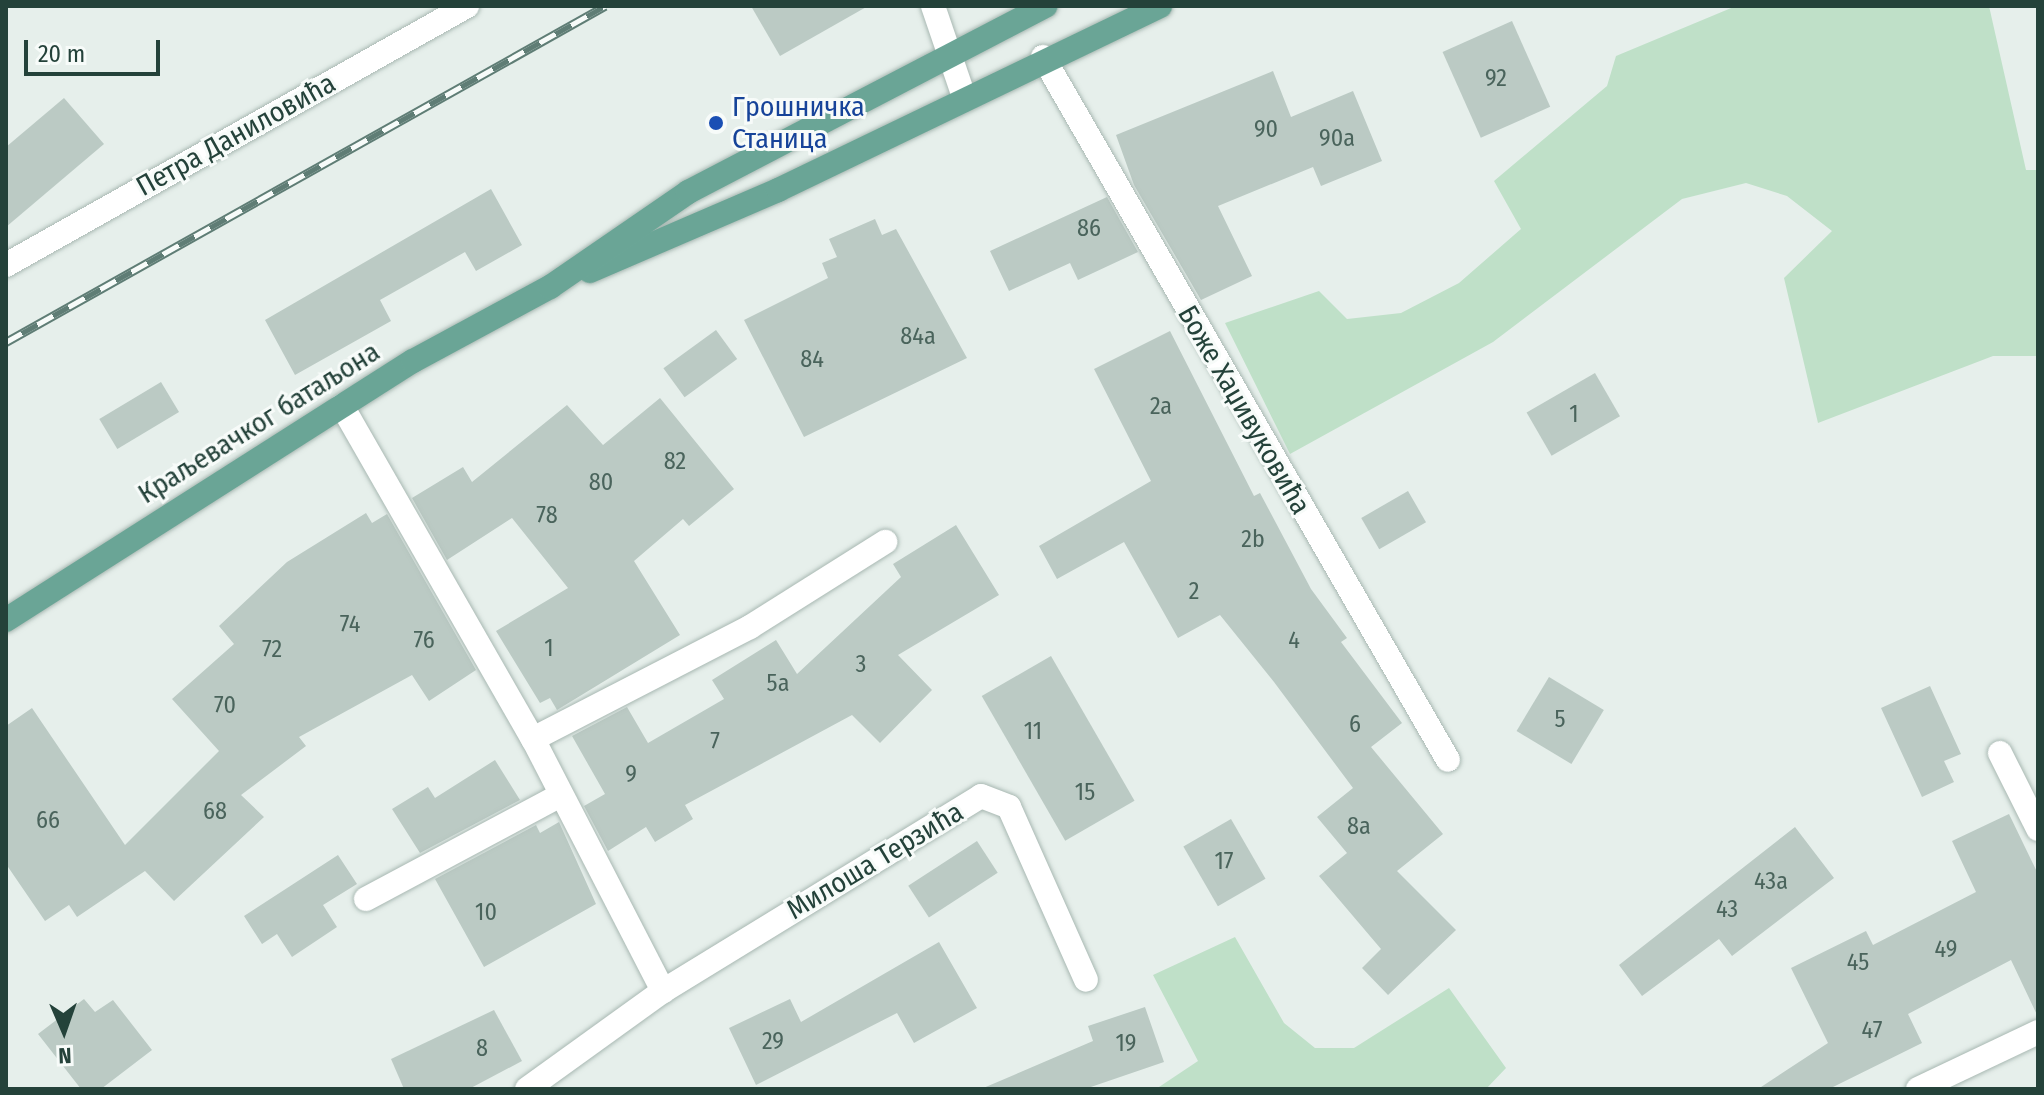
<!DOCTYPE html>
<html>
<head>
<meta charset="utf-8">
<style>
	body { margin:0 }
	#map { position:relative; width:2044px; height:1095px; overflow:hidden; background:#e6efeb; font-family:"Fira Sans Condensed",sans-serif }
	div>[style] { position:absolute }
	.green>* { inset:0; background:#bfe0c8 }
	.building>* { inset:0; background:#bbcac4; transform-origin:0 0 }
	.roads { filter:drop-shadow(0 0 2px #a8b8b2) drop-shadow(0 0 2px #a8b8b2) }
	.minor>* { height:24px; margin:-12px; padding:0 12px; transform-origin:12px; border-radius:12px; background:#fff }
	.tertiary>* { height:24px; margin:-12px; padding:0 12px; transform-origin:12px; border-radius:12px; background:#fff }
	.primary>* { height:24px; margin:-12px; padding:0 12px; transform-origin:12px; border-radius:12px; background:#6aa596 }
	.rail>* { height:9px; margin-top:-4.5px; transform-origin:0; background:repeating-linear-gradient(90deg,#f7fbf9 0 18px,#5f7d75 0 36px); box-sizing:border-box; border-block:2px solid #5f7d75 }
	.dots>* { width:22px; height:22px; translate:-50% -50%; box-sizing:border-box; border:4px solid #f7fbf9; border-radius:50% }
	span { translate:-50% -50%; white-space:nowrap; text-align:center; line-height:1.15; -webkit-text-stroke:6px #f7fbf9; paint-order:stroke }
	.number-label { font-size:24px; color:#4a645c }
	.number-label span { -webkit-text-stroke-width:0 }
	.transit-label { font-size:28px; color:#164399 }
	.left { translate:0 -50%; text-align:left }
	.street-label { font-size:28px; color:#24423a }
	.frame { position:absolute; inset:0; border:8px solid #24423a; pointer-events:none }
	.north { position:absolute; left:24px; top:991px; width:80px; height:80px; -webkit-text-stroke:6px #f7fbf9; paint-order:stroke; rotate:178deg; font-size:22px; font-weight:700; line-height:32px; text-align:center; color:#24423a }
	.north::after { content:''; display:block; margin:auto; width:28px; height:36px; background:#24423a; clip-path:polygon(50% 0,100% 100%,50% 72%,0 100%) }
	.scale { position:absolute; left:24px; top:40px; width:136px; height:36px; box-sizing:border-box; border:4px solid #24423a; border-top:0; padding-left:10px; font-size:24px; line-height:28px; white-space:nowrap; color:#24423a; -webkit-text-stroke:6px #f7fbf9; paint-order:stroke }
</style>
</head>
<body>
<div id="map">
	<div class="green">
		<div style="clip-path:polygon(1736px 6px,1989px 6px,2026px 170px,2038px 170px,2038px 356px,1993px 356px,1818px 423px,1784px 278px,1832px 231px,1787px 196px,1746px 183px,1682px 199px,1493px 342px,1290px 454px,1225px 323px,1319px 291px,1347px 319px,1401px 313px,1459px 283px,1521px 229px,1494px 181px,1607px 86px,1616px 56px)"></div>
		<div style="clip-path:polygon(1235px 937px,1284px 1023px,1315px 1048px,1354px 1048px,1449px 988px,1506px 1068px,1486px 1089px,1156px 1089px,1198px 1061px,1153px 975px)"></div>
	</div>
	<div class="building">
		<div style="clip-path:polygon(751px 6px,868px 6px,780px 56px)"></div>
		<div style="left:1512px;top:21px;width:94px;height:76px;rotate:66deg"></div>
		<div style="clip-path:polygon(1273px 71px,1291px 117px,1353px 91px,1382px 161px,1321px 186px,1313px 167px,1218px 206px,1252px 276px,1201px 300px,1134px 185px,1116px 135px)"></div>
		<div style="clip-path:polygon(64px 98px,104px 144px,6px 227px,6px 147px)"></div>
		<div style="clip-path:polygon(491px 189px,522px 245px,476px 271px,465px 252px,380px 300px,391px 321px,295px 375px,265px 320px)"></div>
		<div style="clip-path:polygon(1107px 197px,1138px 252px,1078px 280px,1070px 263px,1009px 291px,990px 251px)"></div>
		<div style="clip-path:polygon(875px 219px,882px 235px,896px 229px,967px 358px,804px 437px,744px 320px,828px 278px,822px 263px,837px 257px,829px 239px)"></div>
		<div style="left:716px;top:330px;width:36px;height:65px;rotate:54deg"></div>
		<div style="clip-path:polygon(1170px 331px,1254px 496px,1260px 493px,1311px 589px,1347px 638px,1341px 642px,1402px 723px,1371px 747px,1443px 834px,1397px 871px,1456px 930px,1388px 995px,1362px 968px,1381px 949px,1319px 876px,1347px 853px,1317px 817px,1353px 788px,1274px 682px,1220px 615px,1178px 638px,1124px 542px,1057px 579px,1039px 546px,1151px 481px,1094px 369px)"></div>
		<div style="left:1595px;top:373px;width:50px;height:79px;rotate:60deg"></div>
		<div style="left:161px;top:382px;width:35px;height:72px;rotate:59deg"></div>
		<div style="clip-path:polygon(660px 398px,734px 489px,689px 526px,683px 519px,634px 561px,680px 635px,557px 710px,550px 698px,540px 703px,496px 631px,568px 588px,512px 518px,447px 560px,412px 498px,463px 467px,472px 482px,567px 405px,603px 445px)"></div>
		<div style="left:1408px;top:491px;width:36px;height:54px;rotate:60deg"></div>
		<div style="clip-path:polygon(366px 513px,372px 523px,387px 514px,476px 670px,429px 701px,412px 675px,299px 737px,306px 746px,241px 795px,264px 817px,174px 901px,145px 871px,77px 917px,69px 905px,45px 921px,6px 864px,6px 726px,32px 708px,125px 845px,219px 751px,172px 699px,234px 644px,219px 626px,287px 562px)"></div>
		<div style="clip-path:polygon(956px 525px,999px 595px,898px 655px,932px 690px,880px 743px,852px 715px,685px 805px,693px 819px,655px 842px,646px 827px,608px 851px,584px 806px,605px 794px,572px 736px,627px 707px,648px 743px,724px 699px,712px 680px,776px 640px,797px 674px,901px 577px,893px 564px)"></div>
		<div style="left:1051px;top:656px;width:167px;height:80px;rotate:60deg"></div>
		<div style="left:1549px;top:677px;width:64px;height:63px;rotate:31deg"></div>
		<div style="clip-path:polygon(1930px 686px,1961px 754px,1944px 761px,1954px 782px,1922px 797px,1881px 708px)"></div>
		<div style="clip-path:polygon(495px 760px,520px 800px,420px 853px,392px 809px,428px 787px,435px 798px)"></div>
		<div style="clip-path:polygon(2009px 814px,2038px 874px,2038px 1017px,2011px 960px,1908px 1014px,1922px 1043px,1829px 1089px,1758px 1089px,1828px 1043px,1791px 968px,1866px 931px,1873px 945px,1976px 892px,1952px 841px)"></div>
		<div style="left:1231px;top:819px;width:69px;height:55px;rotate:60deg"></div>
		<div style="clip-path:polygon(559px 822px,596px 904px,484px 967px,435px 879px,536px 825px,540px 833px)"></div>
		<div style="clip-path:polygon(1795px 827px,1834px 878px,1732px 956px,1719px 939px,1642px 996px,1619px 965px)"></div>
		<div style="left:977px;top:841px;width:38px;height:82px;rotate:57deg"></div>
		<div style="clip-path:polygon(338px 855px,357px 884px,323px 905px,337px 927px,292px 957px,277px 934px,262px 944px,244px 916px)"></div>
		<div style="clip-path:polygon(939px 942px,977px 1008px,914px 1043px,897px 1013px,756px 1085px,729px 1028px,790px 999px,801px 1022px)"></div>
		<div style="clip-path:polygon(84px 999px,95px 1012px,113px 1000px,152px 1050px,101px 1089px,81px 1089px,38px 1034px)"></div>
		<div style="clip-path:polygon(1145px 1007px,1164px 1062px,1085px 1089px,981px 1089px,1093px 1041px,1088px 1026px)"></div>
		<div style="clip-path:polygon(494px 1010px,522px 1061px,469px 1089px,404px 1089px,391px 1059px)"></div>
	</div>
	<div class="roads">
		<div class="minor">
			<div style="left:1043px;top:57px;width:811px;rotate:60.05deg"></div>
			<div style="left:6px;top:265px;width:529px;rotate:-29.33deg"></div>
			<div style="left:342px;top:406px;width:384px;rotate:60.2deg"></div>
			<div style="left:533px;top:739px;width:284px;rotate:62.7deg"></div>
			<div style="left:663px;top:991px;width:373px;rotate:-31.5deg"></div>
			<div style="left:981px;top:796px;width:30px;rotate:21deg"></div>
			<div style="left:1009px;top:807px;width:189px;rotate:66deg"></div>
			<div style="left:533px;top:739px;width:244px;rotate:-27.3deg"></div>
			<div style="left:750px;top:627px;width:160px;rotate:-32.2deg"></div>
			<div style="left:2000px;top:753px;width:85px;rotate:63.4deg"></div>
			<div style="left:366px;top:899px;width:221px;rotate:-28.1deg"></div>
			<div style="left:527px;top:1089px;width:168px;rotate:-35.8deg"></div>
			<div style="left:1918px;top:1089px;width:133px;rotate:-25.4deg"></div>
		</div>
		<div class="tertiary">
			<div style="left:933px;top:6px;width:96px;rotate:71.2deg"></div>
		</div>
		<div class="primary">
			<div style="left:590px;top:271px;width:205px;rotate:-23.3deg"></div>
			<div style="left:778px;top:190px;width:424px;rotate:-25.7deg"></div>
			<div style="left:6px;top:620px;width:482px;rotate:-32.5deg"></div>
			<div style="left:413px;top:361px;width:156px;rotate:-28.4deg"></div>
			<div style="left:550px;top:287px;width:168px;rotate:-34.5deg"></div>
			<div style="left:688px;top:192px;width:403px;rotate:-27.5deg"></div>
		</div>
	</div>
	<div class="rail">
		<div style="left:6px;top:342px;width:687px;rotate:-29.29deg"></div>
	</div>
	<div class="dots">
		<div style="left:716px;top:123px;background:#1a4fb4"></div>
	</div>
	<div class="number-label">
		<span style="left:1496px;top:79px">92</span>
		<span style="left:1266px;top:130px">90</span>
		<span style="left:1337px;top:139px">90a</span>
		<span style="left:1089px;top:229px">86</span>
		<span style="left:918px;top:337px">84a</span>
		<span style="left:812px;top:360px">84</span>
		<span style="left:1161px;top:407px">2a</span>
		<span style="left:1574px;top:415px">1</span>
		<span style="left:675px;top:462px">82</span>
		<span style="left:601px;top:483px">80</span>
		<span style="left:547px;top:516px">78</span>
		<span style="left:1253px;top:540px">2b</span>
		<span style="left:1194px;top:592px">2</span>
		<span style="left:350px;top:625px">74</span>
		<span style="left:424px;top:641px">76</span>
		<span style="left:1294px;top:641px">4</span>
		<span style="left:549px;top:649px">1</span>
		<span style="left:272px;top:650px">72</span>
		<span style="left:861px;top:665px">3</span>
		<span style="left:778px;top:684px">5a</span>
		<span style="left:225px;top:706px">70</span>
		<span style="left:1560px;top:720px">5</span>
		<span style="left:1355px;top:725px">6</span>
		<span style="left:1033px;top:732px">11</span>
		<span style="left:715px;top:742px">7</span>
		<span style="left:631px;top:775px">9</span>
		<span style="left:1085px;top:793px">15</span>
		<span style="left:215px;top:812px">68</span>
		<span style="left:48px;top:821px">66</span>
		<span style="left:1359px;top:827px">8a</span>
		<span style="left:1224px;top:862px">17</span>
		<span style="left:1771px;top:882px">43a</span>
		<span style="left:1727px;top:910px">43</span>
		<span style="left:486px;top:913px">10</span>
		<span style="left:1946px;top:950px">49</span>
		<span style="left:1858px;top:963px">45</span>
		<span style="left:1872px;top:1031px">47</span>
		<span style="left:773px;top:1042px">29</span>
		<span style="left:1126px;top:1044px">19</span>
		<span style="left:482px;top:1049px">8</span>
	</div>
	<div class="transit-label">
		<span class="left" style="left:732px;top:123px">Грошничка<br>Станица</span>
	</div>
	<div class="street-label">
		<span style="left:236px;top:135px;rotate:-29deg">Петра Даниловића</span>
		<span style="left:1244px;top:410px;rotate:60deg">Боже Хаџивуковића</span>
		<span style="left:259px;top:423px;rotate:-32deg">Краљевачког батаљона</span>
		<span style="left:875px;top:861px;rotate:-31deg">Милоша Терзића</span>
	</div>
	<div class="frame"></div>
	<div class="north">N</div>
	<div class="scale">20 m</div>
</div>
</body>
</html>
